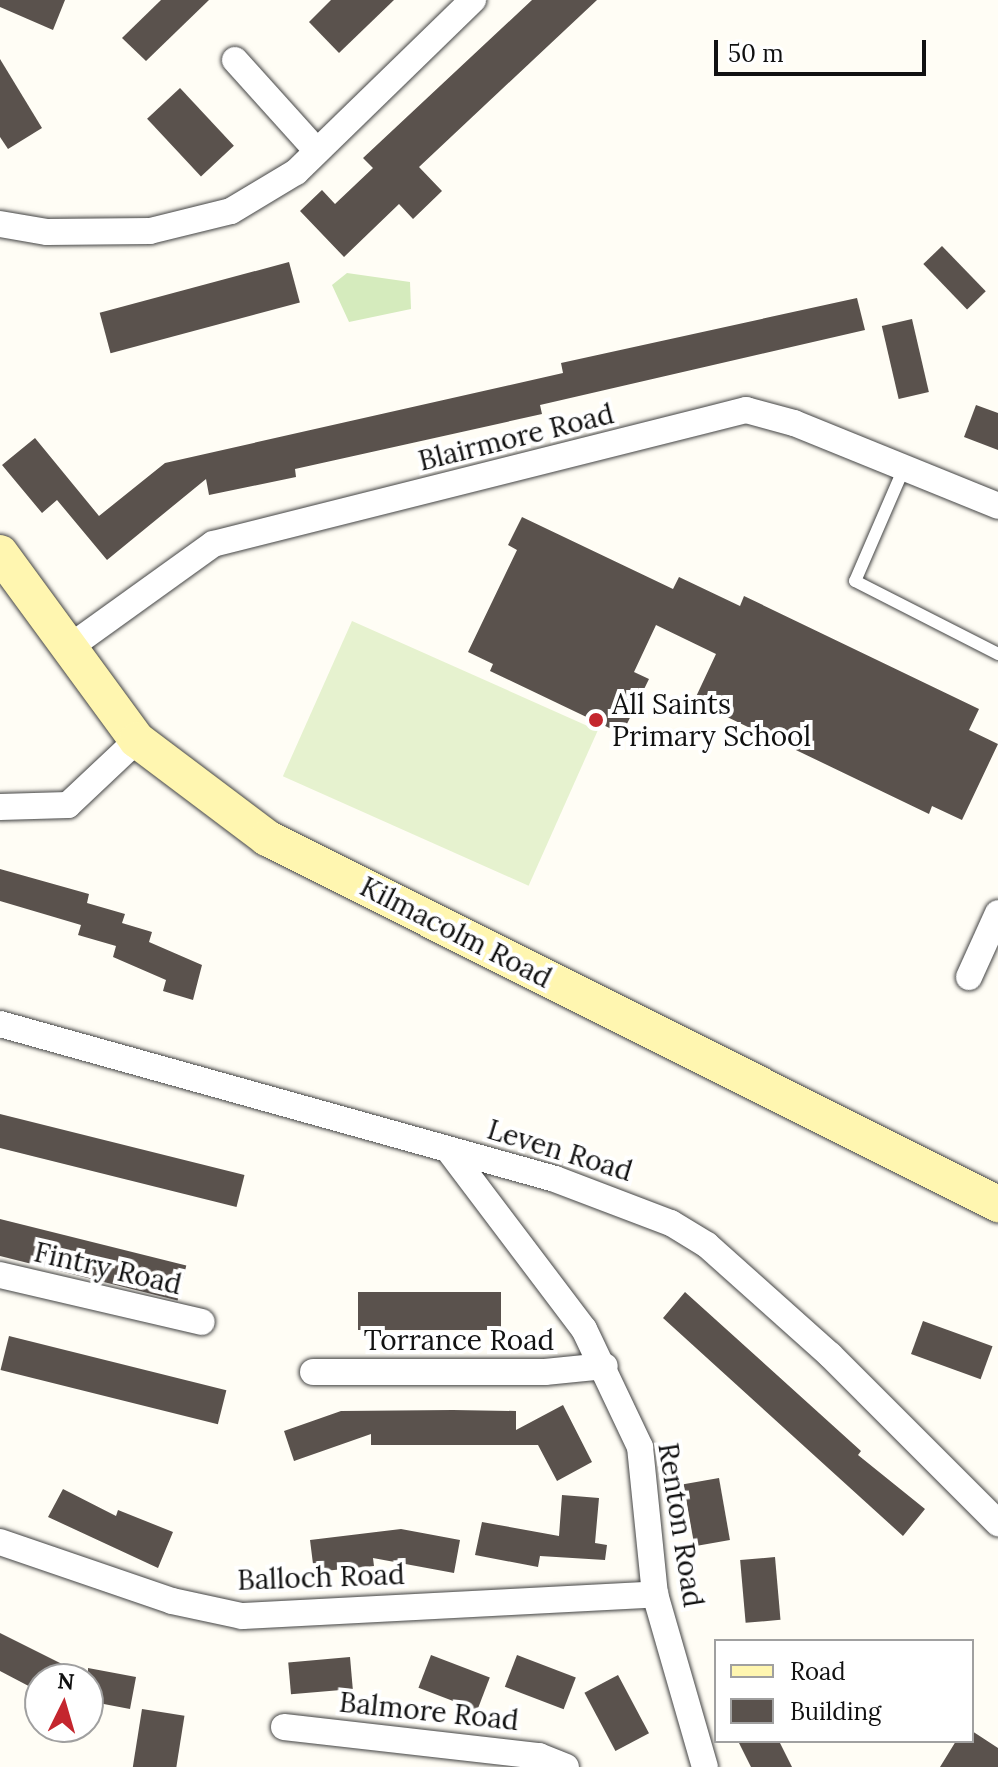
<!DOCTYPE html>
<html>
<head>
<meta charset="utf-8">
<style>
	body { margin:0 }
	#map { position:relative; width:998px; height:1767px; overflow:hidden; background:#fffdf5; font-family:Lora,serif }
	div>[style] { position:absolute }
	.green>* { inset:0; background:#d5ebbd }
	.pitch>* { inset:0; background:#e6f2cf; transform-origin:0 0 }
	.building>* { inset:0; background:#5a524d; transform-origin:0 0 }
	.roads { filter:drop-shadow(0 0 2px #444) drop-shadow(0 0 2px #444) }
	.lane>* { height:12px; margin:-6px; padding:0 6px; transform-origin:6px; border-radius:6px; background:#fff }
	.street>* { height:26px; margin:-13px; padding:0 13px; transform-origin:13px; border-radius:13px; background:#fff }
	.secondary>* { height:36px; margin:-18px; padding:0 18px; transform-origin:18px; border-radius:18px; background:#fff6b0 }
	.dots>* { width:22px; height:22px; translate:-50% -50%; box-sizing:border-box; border:4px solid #fff; border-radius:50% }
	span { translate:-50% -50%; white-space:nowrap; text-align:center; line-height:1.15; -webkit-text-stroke:8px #fff; paint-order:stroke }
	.street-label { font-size:28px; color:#111 }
	.poi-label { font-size:28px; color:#111 }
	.left { translate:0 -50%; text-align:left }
	.legend { position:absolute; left:714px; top:1639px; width:260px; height:104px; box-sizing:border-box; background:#fff; border:2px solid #a0a0a0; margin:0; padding:10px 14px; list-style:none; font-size:24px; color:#111 }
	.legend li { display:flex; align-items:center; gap:16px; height:40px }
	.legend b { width:40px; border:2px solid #a0a0a0 }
	.north { position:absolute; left:24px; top:1663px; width:80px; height:80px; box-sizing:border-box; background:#fff; border:2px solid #a0a0a0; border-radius:50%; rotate:5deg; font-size:22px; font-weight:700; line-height:32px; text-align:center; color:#111 }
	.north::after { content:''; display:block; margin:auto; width:28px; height:36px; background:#c4262e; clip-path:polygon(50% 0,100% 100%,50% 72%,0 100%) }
	.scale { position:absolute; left:714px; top:40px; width:212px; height:36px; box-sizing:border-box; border:4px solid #111; border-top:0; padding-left:10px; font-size:24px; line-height:28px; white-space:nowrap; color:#111; -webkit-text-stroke:6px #fff; paint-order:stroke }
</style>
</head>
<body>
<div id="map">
	<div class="green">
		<div style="clip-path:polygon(347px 273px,410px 282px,411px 309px,349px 322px,332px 285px)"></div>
	</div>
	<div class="pitch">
		<div style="left:352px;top:621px;width:269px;height:170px;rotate:24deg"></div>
	</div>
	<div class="building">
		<div style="clip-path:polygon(0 0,65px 0,53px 30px,0 7px)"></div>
		<div style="clip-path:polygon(161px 0,209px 0,146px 61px,122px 38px)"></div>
		<div style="clip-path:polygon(331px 0,394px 0,339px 53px,309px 22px)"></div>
		<div style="clip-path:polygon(532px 0,597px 0,419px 167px,442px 191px,413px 219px,399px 204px,344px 257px,300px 211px,322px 190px,335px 204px,373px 168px,363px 158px)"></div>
		<div style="clip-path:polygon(0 59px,42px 128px,8px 149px,0 137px)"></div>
		<div style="left:180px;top:88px;width:79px;height:45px;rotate:47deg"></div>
		<div style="left:942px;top:246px;width:63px;height:26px;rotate:46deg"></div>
		<div style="left:289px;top:262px;width:42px;height:196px;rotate:75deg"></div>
		<div style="clip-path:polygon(857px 298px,865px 330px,540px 405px,542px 414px,295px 469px,296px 477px,209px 495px,206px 479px,107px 560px,57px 500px,42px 513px,2px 465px,35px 438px,99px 516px,165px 463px,563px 373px,561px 363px)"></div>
		<div style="left:912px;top:319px;width:75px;height:31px;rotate:77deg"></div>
		<div style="clip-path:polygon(976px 405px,998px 413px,998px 450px,964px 437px)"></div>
		<div style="clip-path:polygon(522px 517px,673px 589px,679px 577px,740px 606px,744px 596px,979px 709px,969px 730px,998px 744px,962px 820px,932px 806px,929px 814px,694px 701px,716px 654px,656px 625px,634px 672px,649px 679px,622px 734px,490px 671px,493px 664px,468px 652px,517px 550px,508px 545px)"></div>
		<div style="clip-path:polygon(0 869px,89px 894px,87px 903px,125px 914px,122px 923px,152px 932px,149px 942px,202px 965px,193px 1000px,163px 991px,166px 980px,113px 957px,116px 946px,78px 935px,81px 925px,0 901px)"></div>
		<div style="left:0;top:1114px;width:252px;height:33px;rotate:14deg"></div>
		<div style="left:0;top:1219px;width:192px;height:36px;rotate:14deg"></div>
		<div style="left:358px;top:1292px;width:143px;height:38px"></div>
		<div style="clip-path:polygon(685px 1292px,861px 1451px,858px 1455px,925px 1509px,903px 1536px,663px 1318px)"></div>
		<div style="left:923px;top:1321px;width:74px;height:35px;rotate:20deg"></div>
		<div style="left:9px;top:1336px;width:224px;height:35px;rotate:14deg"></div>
		<div style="clip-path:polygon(563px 1405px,592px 1462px,557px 1481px,538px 1445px,371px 1445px,371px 1434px,294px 1461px,284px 1431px,341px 1411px,453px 1410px,516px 1411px,516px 1430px)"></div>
		<div style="left:719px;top:1478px;width:63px;height:36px;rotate:80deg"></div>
		<div style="clip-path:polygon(63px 1489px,116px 1516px,118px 1510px,173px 1532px,158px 1568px,48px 1517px)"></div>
		<div style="clip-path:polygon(562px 1495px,599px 1498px,595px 1543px,607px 1545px,605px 1560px,540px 1556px,538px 1567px,475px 1555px,482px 1522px,559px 1536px)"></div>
		<div style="clip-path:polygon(401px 1529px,460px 1540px,454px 1573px,373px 1558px,374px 1566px,314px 1572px,310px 1540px)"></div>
		<div style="left:775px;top:1557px;width:63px;height:35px;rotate:85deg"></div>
		<div style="clip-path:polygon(0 1633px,88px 1677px,88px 1668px,136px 1677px,130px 1709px,88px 1701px,88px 1679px,40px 1679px,40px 1692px,0 1671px)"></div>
		<div style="left:431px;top:1655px;width:63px;height:35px;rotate:21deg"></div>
		<div style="left:517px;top:1655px;width:63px;height:34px;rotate:21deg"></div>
		<div style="left:350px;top:1657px;width:32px;height:62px;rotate:85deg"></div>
		<div style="left:618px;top:1675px;width:66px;height:38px;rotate:62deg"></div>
		<div style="left:142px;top:1709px;width:43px;height:59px;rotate:9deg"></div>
		<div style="clip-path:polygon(972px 1731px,998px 1748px,998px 1767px,940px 1767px,956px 1741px,972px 1741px)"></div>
		<div style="clip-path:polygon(738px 1741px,779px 1741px,792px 1767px,751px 1767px)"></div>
	</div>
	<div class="roads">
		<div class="lane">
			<div style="left:904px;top:468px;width:123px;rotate:113.4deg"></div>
			<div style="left:855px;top:581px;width:161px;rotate:27deg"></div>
		</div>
		<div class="street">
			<div style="left:235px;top:60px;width:121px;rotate:48deg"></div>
			<div style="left:0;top:224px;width:48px;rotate:9.7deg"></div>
			<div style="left:47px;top:232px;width:103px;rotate:-0.6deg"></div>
			<div style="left:150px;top:231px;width:83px;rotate:-13.9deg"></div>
			<div style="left:231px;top:211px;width:76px;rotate:-31deg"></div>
			<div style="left:296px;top:172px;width:247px;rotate:-44.2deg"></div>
			<div style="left:67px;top:649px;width:180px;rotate:-35.7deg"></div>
			<div style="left:213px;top:544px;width:550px;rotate:-14.11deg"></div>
			<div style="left:746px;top:410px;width:50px;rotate:15.2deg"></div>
			<div style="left:794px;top:423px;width:220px;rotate:22.1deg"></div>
			<div style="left:0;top:807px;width:68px;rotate:-1.7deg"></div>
			<div style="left:68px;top:805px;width:95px;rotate:-43.3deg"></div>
			<div style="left:969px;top:977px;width:70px;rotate:-65.6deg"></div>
			<div style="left:0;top:1024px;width:576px;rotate:15.6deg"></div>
			<div style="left:555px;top:1179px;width:124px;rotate:20.8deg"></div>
			<div style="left:671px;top:1223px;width:42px;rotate:31.4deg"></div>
			<div style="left:707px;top:1245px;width:165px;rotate:41.8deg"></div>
			<div style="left:830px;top:1355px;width:238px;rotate:45deg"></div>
			<div style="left:450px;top:1152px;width:222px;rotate:52.9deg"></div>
			<div style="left:584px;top:1329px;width:131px;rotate:64.6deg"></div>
			<div style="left:640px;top:1447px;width:148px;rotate:84.2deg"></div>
			<div style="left:655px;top:1594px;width:180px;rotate:73.9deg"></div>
			<div style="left:0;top:1275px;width:207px;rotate:13.1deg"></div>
			<div style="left:313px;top:1372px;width:232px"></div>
			<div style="left:545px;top:1372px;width:60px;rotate:-5.7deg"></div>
			<div style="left:0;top:1542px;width:182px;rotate:18.9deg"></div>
			<div style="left:172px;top:1601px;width:72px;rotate:12.1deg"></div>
			<div style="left:242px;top:1616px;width:414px;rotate:-3deg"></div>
			<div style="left:284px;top:1727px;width:257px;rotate:6.5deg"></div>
			<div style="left:539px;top:1756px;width:29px;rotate:22deg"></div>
		</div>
		<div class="secondary">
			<div style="left:0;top:553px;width:232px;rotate:53.8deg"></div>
			<div style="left:137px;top:740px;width:163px;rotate:37deg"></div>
			<div style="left:267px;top:838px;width:818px;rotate:26.6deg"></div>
		</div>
	</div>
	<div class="dots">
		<div style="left:596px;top:720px;background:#c4262e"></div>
	</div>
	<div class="street-label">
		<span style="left:516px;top:437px;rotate:-14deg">Blairmore Road</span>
		<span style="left:456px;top:932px;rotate:27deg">Kilmacolm Road</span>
		<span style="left:560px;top:1150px;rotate:17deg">Leven Road</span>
		<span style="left:108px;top:1268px;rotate:13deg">Fintry Road</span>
		<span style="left:459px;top:1340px">Torrance Road</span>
		<span style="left:681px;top:1525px;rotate:81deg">Renton Road</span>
		<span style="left:321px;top:1577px;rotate:-2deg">Balloch Road</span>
		<span style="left:429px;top:1711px;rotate:6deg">Balmore Road</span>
	</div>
	<div class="poi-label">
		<span class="left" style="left:612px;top:720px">All Saints<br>Primary School</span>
	</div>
	<ul class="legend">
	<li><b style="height:10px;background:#fff6b0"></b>Road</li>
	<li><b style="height:22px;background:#5a524d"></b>Building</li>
	</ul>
	<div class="north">N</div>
	<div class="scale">50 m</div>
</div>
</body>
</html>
